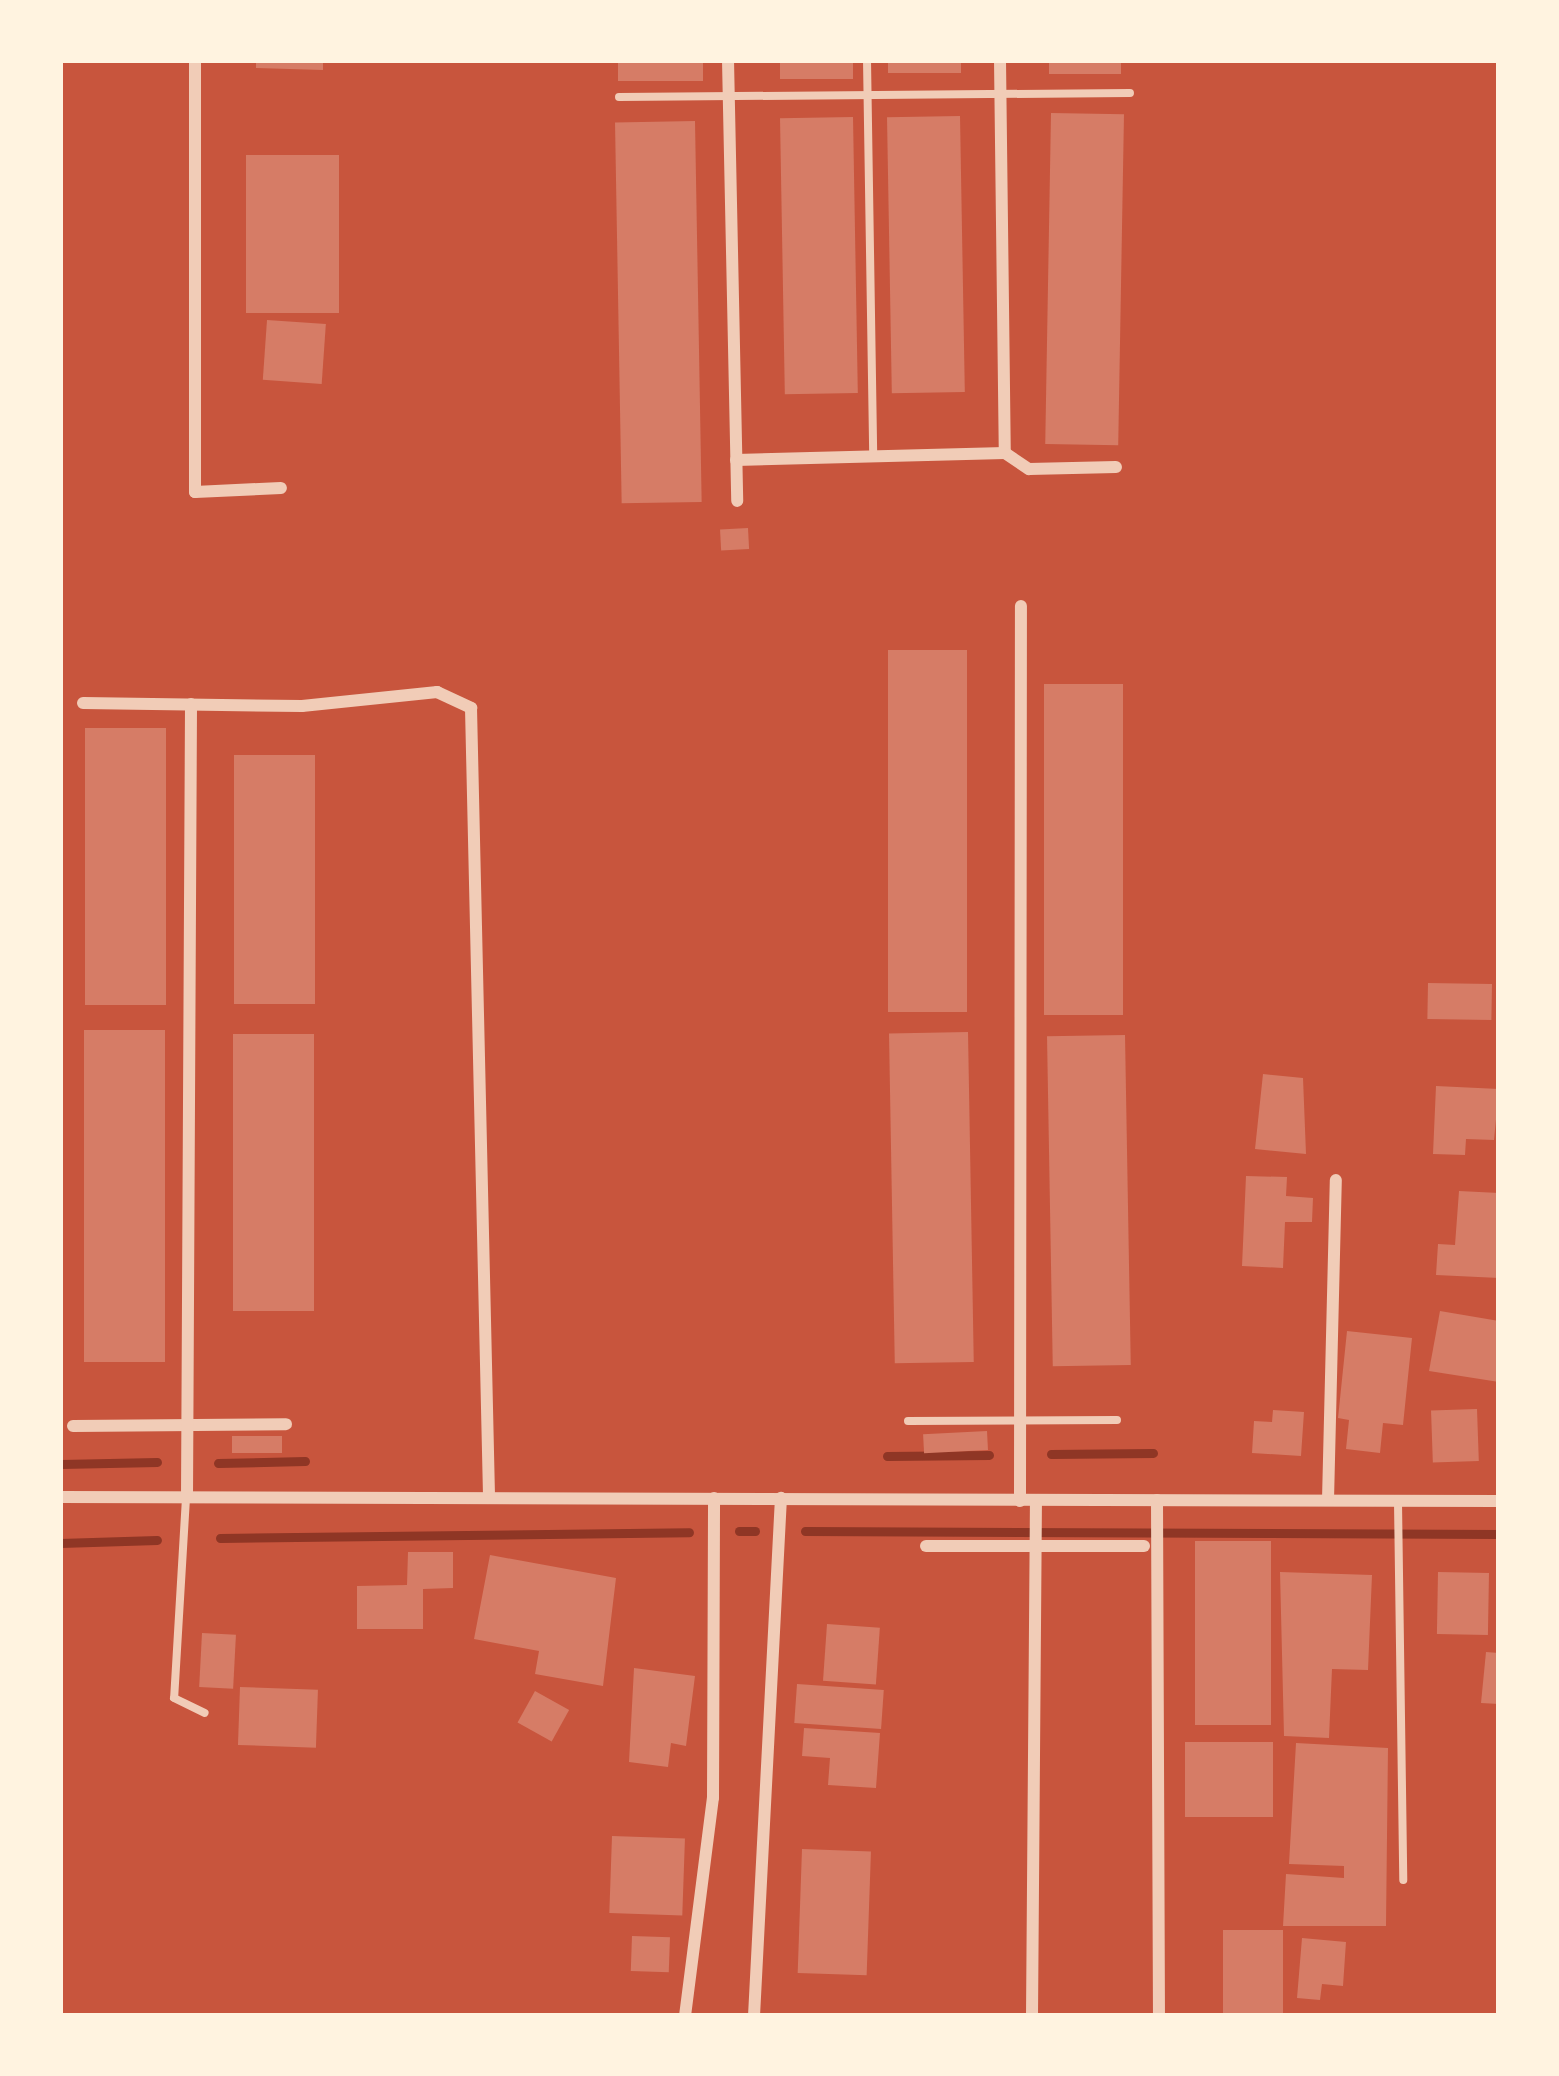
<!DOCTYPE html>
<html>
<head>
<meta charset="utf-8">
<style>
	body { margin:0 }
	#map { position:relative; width:1559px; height:2076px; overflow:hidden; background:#c8553d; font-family:"Open Sans",sans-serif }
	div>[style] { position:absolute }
	.stream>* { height:9px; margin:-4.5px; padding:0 4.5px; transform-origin:4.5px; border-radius:4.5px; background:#8f3625 }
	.building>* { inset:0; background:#d67c66; transform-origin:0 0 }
	.service>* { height:8px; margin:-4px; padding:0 4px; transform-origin:4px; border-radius:4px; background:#f1ccb7 }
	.minor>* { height:12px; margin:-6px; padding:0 6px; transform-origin:6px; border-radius:6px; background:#f1ccb7 }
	span { translate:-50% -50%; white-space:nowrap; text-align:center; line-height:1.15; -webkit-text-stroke:9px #fff3e0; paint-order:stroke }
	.frame { position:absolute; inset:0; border:63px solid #fff3e0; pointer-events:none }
</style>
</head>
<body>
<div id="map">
	<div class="stream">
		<div style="left:1051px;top:1454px;width:102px;rotate:-0.6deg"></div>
		<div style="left:887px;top:1456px;width:102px;rotate:-0.6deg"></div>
		<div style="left:218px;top:1463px;width:87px;rotate:-1.3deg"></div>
		<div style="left:61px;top:1464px;width:96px;rotate:-1.2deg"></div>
		<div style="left:739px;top:1531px;width:16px"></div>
		<div style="left:805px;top:1531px;width:694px;rotate:0.25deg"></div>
		<div style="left:220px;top:1538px;width:469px;rotate:-0.7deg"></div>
		<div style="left:60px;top:1543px;width:97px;rotate:-1.8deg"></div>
	</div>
	<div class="building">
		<div style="clip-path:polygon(256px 60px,323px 60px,323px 70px,256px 68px)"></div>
		<div style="left:618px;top:60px;width:85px;height:21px"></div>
		<div style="left:780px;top:60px;width:73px;height:19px"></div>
		<div style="left:888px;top:60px;width:73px;height:13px"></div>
		<div style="left:1049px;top:60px;width:72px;height:14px"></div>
		<div style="left:1051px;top:113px;width:73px;height:331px;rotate:1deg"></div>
		<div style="left:960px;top:116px;width:276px;height:73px;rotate:89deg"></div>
		<div style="left:853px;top:117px;width:276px;height:73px;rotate:89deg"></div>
		<div style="left:695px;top:121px;width:381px;height:80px;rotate:89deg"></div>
		<div style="left:339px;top:155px;width:158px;height:93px;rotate:90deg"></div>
		<div style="left:267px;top:320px;width:59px;height:60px;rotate:4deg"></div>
		<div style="left:748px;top:528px;width:21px;height:28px;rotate:87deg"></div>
		<div style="left:967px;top:650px;width:362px;height:79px;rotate:90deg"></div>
		<div style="left:1123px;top:684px;width:331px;height:79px;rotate:90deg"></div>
		<div style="left:85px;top:728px;width:81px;height:277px"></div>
		<div style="left:234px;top:755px;width:81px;height:249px"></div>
		<div style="left:1428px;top:983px;width:64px;height:36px;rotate:1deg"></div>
		<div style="left:84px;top:1030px;width:81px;height:332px"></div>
		<div style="left:968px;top:1032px;width:330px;height:79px;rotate:89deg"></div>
		<div style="left:233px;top:1034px;width:81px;height:277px"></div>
		<div style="left:1125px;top:1035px;width:330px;height:78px;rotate:89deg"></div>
		<div style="clip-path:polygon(1263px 1074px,1303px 1078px,1306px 1154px,1255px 1149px)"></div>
		<div style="clip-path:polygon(1436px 1086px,1499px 1089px,1494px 1140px,1466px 1139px,1465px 1155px,1433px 1154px)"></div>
		<div style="clip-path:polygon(1246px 1176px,1287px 1177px,1286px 1196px,1313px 1198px,1312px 1222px,1285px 1222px,1283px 1268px,1242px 1266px)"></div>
		<div style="clip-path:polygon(1459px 1191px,1499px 1193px,1499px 1278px,1436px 1275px,1438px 1244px,1455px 1245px)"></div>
		<div style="clip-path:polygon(1440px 1311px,1499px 1321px,1499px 1382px,1429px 1371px)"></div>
		<div style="clip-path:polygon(1347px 1331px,1412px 1338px,1403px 1425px,1383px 1423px,1380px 1453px,1346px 1449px,1349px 1420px,1338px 1418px)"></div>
		<div style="left:1477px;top:1409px;width:52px;height:46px;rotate:88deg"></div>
		<div style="clip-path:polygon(1273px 1410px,1304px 1412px,1301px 1456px,1252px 1453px,1254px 1421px,1272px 1422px)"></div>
		<div style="left:987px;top:1431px;width:19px;height:64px;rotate:87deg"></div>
		<div style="left:232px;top:1436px;width:50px;height:17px"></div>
		<div style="left:1195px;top:1541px;width:76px;height:184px"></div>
		<div style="clip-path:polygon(408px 1552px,453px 1552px,453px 1588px,423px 1589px,423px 1629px,357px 1629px,357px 1586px,407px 1585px)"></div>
		<div style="clip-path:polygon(490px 1555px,616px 1578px,603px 1686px,535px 1674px,539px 1651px,474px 1639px)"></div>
		<div style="clip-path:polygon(1280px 1572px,1372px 1575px,1368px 1670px,1332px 1669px,1329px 1738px,1284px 1736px)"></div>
		<div style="left:1438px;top:1572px;width:51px;height:62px;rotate:1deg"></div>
		<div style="left:827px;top:1624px;width:53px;height:57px;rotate:4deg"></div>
		<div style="left:202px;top:1633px;width:34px;height:54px;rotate:3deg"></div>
		<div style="clip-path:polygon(1486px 1652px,1499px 1653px,1499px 1704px,1481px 1703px)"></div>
		<div style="clip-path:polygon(634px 1668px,695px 1676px,686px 1746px,671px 1743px,668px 1767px,629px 1762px)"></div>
		<div style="left:797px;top:1684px;width:87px;height:39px;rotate:4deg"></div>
		<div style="left:240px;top:1687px;width:78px;height:58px;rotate:2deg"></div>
		<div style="left:535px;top:1691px;width:39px;height:36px;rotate:29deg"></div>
		<div style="clip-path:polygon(804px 1728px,880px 1733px,876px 1788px,828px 1785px,830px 1758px,802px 1756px)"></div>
		<div style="left:1185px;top:1742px;width:88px;height:75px"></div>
		<div style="clip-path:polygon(1296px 1743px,1388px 1748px,1386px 1926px,1283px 1926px,1286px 1874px,1344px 1878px,1344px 1866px,1289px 1864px)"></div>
		<div style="left:612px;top:1836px;width:73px;height:77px;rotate:2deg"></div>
		<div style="left:802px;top:1849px;width:69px;height:124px;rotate:2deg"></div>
		<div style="left:1223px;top:1930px;width:60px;height:85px"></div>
		<div style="left:632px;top:1936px;width:38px;height:35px;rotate:2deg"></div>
		<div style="clip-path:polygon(1302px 1938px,1346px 1942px,1343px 1986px,1322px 1984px,1320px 2000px,1297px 1998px)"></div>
	</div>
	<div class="service">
		<div style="left:867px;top:60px;width:395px;rotate:89.1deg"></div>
		<div style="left:619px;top:97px;width:511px;rotate:-0.45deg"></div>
		<div style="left:908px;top:1421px;width:209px;rotate:-0.3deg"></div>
		<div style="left:186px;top:1498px;width:200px;rotate:93.4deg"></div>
		<div style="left:174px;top:1698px;width:34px;rotate:26deg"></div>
		<div style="left:1398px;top:1502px;width:378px;rotate:89.2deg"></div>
	</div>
	<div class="minor">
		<div style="left:195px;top:60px;width:432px;rotate:90deg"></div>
		<div style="left:195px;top:492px;width:86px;rotate:-2.7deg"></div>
		<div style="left:728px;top:60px;width:441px;rotate:88.8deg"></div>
		<div style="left:1000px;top:60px;width:393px;rotate:89.3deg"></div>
		<div style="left:1005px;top:453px;width:29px;rotate:34deg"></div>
		<div style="left:1029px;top:469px;width:87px;rotate:-1.3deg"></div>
		<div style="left:736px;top:460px;width:269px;rotate:-1.5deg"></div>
		<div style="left:83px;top:703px;width:219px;rotate:0.8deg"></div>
		<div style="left:302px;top:706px;width:136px;rotate:-5.9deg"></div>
		<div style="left:437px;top:692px;width:38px;rotate:25deg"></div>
		<div style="left:471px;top:708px;width:785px;rotate:88.69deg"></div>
		<div style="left:73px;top:1426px;width:213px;rotate:-0.5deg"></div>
		<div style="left:60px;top:1497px;width:1439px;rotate:0.16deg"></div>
		<div style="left:187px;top:1497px;width:793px;rotate:-89.71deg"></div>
		<div style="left:1157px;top:1500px;width:516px;rotate:89.78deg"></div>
		<div style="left:1328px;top:1500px;width:320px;rotate:-88.6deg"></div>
		<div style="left:1020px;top:1501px;width:895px;rotate:-89.94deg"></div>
		<div style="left:926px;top:1546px;width:218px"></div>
		<div style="left:685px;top:2016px;width:220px;rotate:-82.7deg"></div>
		<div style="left:713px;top:1798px;width:300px;rotate:-89.8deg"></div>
		<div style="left:754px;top:2016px;width:519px;rotate:-87.02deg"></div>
		<div style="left:1032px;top:2016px;width:516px;rotate:-89.56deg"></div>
	</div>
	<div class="frame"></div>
</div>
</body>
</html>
